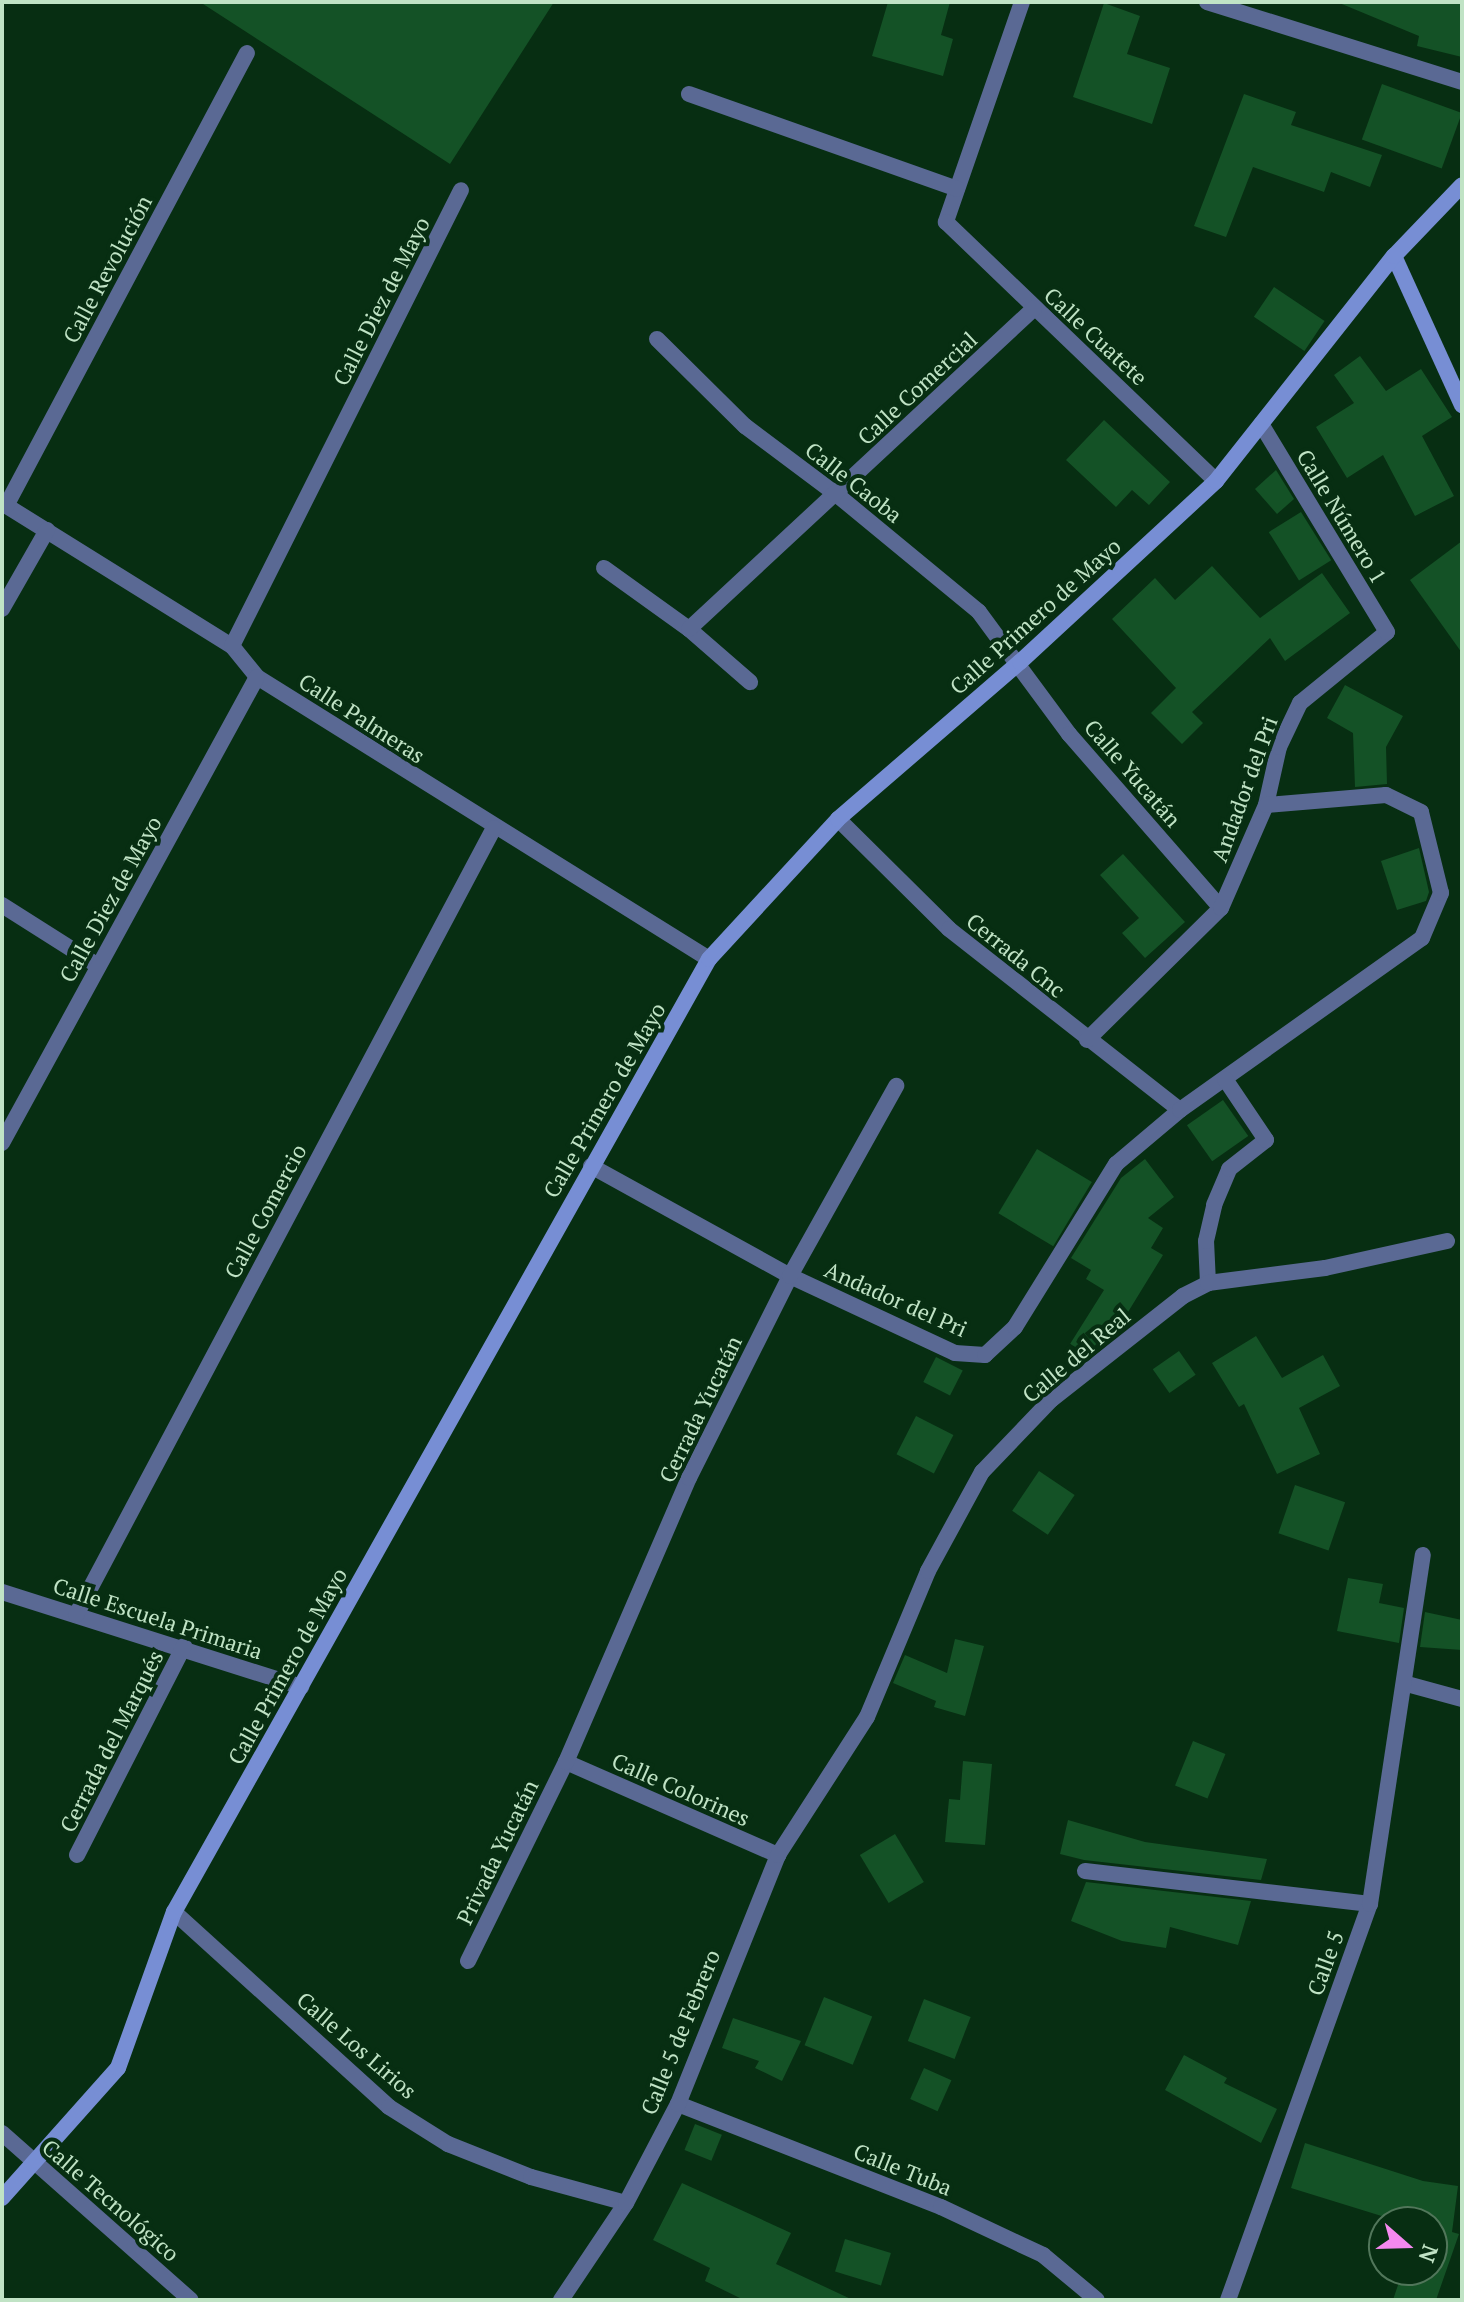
<!DOCTYPE html>
<html>
<head>
<meta charset="utf-8">
<style>
	body { margin:0 }
	#map { position:relative; width:1464px; height:2302px; overflow:hidden; background:#072e12; font-family:"PT Serif",serif }
	div>[style] { position:absolute }
	.building>* { inset:0; background:#145226; transform-origin:0 0 }
	.street>* { height:16px; margin:-8px; padding:0 8px; transform-origin:8px; border-radius:8px; background:#5a6994 }
	.secondary>* { height:16px; margin:-8px; padding:0 8px; transform-origin:8px; border-radius:8px; background:#778ed4 }
	span { translate:-50% -50%; white-space:nowrap; text-align:center; line-height:1.15; -webkit-text-stroke:8px #072e12; paint-order:stroke }
	.street-label { font-size:22px; color:#c0e3c5 }
	.frame { position:absolute; inset:0; border:4px solid #c0e3c5; pointer-events:none }
	.north { position:absolute; left:1368px; top:2206px; width:80px; height:80px; box-sizing:border-box; background:#072e12; border:2px solid #51765a; border-radius:50%; rotate:110deg; font-size:22px; font-weight:700; line-height:32px; text-align:center; color:#c0e3c5 }
	.north::after { content:''; display:block; margin:auto; width:28px; height:36px; background:#f589ef; clip-path:polygon(50% 0,100% 100%,50% 72%,0 100%) }
</style>
</head>
<body>
<div id="map">
	<div class="building">
		<div style="clip-path:polygon(200px 2px,554px 2px,450px 164px)"></div>
		<div style="clip-path:polygon(888px 2px,950px 2px,941px 35px,953px 39px,943px 76px,872px 56px)"></div>
		<div style="clip-path:polygon(1337px 2px,1462px 2px,1462px 57px,1417px 46px,1419px 36px)"></div>
		<div style="clip-path:polygon(1104px 3px,1140px 16px,1127px 54px,1170px 68px,1152px 124px,1073px 97px)"></div>
		<div style="left:1382px;top:84px;width:85px;height:59px;rotate:20deg"></div>
		<div style="clip-path:polygon(1244px 94px,1296px 112px,1291px 125px,1382px 155px,1370px 187px,1331px 172px,1324px 192px,1253px 167px,1226px 237px,1194px 226px)"></div>
		<div style="left:1274px;top:287px;width:61px;height:36px;rotate:34deg"></div>
		<div style="clip-path:polygon(1360px 356px,1386px 391px,1421px 369px,1452px 417px,1422px 436px,1454px 496px,1415px 516px,1383px 455px,1347px 478px,1316px 427px,1354px 403px,1334px 375px)"></div>
		<div style="clip-path:polygon(1104px 420px,1170px 482px,1149px 505px,1132px 490px,1116px 507px,1066px 460px)"></div>
		<div style="clip-path:polygon(1276px 470px,1294px 499px,1277px 514px,1255px 489px)"></div>
		<div style="left:1301px;top:512px;width:57px;height:38px;rotate:58deg"></div>
		<div style="clip-path:polygon(1462px 541px,1462px 653px,1410px 580px)"></div>
		<div style="clip-path:polygon(1212px 566px,1260px 618px,1322px 573px,1350px 613px,1285px 661px,1270px 638px,1192px 712px,1203px 723px,1182px 744px,1151px 713px,1176px 688px,1112px 619px,1155px 578px,1175px 600px)"></div>
		<div style="clip-path:polygon(1345px 685px,1403px 716px,1386px 747px,1387px 784px,1355px 787px,1353px 733px,1327px 718px)"></div>
		<div style="clip-path:polygon(1419px 848px,1429px 892px,1426px 901px,1397px 910px,1381px 861px)"></div>
		<div style="clip-path:polygon(1123px 854px,1185px 922px,1145px 958px,1122px 933px,1139px 918px,1100px 875px)"></div>
		<div style="left:1223px;top:1100px;width:44px;height:44px;rotate:55deg"></div>
		<div style="left:1037px;top:1149px;width:64px;height:75px;rotate:31deg"></div>
		<div style="clip-path:polygon(1145px 1159px,1174px 1197px,1148px 1218px,1163px 1228px,1151px 1248px,1163px 1255px,1117px 1330px,1090px 1355px,1070px 1344px,1104px 1290px,1086px 1279px,1091px 1270px,1071px 1258px,1121px 1178px)"></div>
		<div style="clip-path:polygon(1256px 1336px,1282px 1378px,1323px 1355px,1340px 1386px,1299px 1408px,1320px 1454px,1277px 1474px,1244px 1404px,1239px 1407px,1212px 1363px)"></div>
		<div style="left:1179px;top:1351px;width:29px;height:32px;rotate:55deg"></div>
		<div style="left:936px;top:1357px;width:30px;height:28px;rotate:27deg"></div>
		<div style="left:916px;top:1416px;width:42px;height:43px;rotate:27deg"></div>
		<div style="left:1039px;top:1471px;width:43px;height:48px;rotate:34deg"></div>
		<div style="left:1295px;top:1485px;width:53px;height:51px;rotate:19deg"></div>
		<div style="clip-path:polygon(1348px 1578px,1383px 1584px,1379px 1603px,1404px 1608px,1399px 1643px,1337px 1631px)"></div>
		<div style="clip-path:polygon(1425px 1612px,1462px 1620px,1462px 1650px,1420px 1647px)"></div>
		<div style="clip-path:polygon(955px 1639px,984px 1646px,965px 1716px,934px 1707px,936px 1701px,893px 1683px,905px 1655px,947px 1673px)"></div>
		<div style="left:1193px;top:1741px;width:35px;height:48px;rotate:22deg"></div>
		<div style="clip-path:polygon(963px 1761px,992px 1764px,985px 1845px,945px 1842px,949px 1799px,960px 1800px)"></div>
		<div style="clip-path:polygon(1068px 1820px,1145px 1842px,1267px 1859px,1261px 1880px,1084px 1860px,1060px 1854px)"></div>
		<div style="left:895px;top:1834px;width:56px;height:41px;rotate:59deg"></div>
		<div style="clip-path:polygon(1086px 1882px,1251px 1901px,1238px 1945px,1170px 1927px,1166px 1948px,1122px 1941px,1071px 1921px)"></div>
		<div style="left:824px;top:1997px;width:52px;height:52px;rotate:22deg"></div>
		<div style="left:924px;top:1999px;width:50px;height:45px;rotate:21deg"></div>
		<div style="clip-path:polygon(733px 2018px,801px 2041px,782px 2081px,755px 2068px,759px 2061px,722px 2048px)"></div>
		<div style="clip-path:polygon(1184px 2055px,1227px 2078px,1224px 2083px,1277px 2109px,1261px 2143px,1165px 2090px)"></div>
		<div style="left:924px;top:2068px;width:30px;height:34px;rotate:24deg"></div>
		<div style="left:695px;top:2124px;width:29px;height:28px;rotate:22deg"></div>
		<div style="clip-path:polygon(1305px 2143px,1423px 2181px,1458px 2186px,1452px 2232px,1459px 2234px,1436px 2300px,1393px 2300px,1403px 2270px,1432px 2270px,1432px 2222px,1401px 2222px,1291px 2188px)"></div>
		<div style="clip-path:polygon(682px 2183px,791px 2233px,776px 2264px,853px 2300px,744px 2300px,705px 2281px,710px 2268px,653px 2240px)"></div>
		<div style="left:845px;top:2239px;width:48px;height:34px;rotate:17deg"></div>
	</div>
	<div class="street">
		<div style="left:1022px;top:2px;width:233px;rotate:109.1deg"></div>
		<div style="left:946px;top:222px;width:374px;rotate:43.8deg"></div>
		<div style="left:1207px;top:2px;width:267px;rotate:17.4deg"></div>
		<div style="left:689px;top:94px;width:284px;rotate:19.5deg"></div>
		<div style="left:657px;top:339px;width:124px;rotate:44.7deg"></div>
		<div style="left:745px;top:426px;width:114px;rotate:36.8deg"></div>
		<div style="left:836px;top:494px;width:185px;rotate:39.5deg"></div>
		<div style="left:979px;top:612px;width:152px;rotate:53.6deg"></div>
		<div style="left:1069px;top:734px;width:231px;rotate:48.9deg"></div>
		<div style="left:2px;top:503px;width:271px;rotate:31.9deg"></div>
		<div style="left:232px;top:646px;width:40px;rotate:51deg"></div>
		<div style="left:257px;top:677px;width:533px;rotate:31.96deg"></div>
		<div style="left:6px;top:506px;width:513px;rotate:-61.99deg"></div>
		<div style="left:604px;top:568px;width:105px;rotate:35.7deg"></div>
		<div style="left:689px;top:629px;width:81px;rotate:41deg"></div>
		<div style="left:2px;top:609px;width:91px;rotate:-60.3deg"></div>
		<div style="left:689px;top:629px;width:471px;rotate:-42.9deg"></div>
		<div style="left:232px;top:646px;width:510px;rotate:-63.33deg"></div>
		<div style="left:838px;top:819px;width:156px;rotate:44.7deg"></div>
		<div style="left:949px;top:929px;width:293px;rotate:38.1deg"></div>
		<div style="left:2px;top:905px;width:114px;rotate:32.4deg"></div>
		<div style="left:1087px;top:1040px;width:188px;rotate:-44.6deg"></div>
		<div style="left:1221px;top:908px;width:112px;rotate:-66.4deg"></div>
		<div style="left:1266px;top:805px;width:59px;rotate:-77.4deg"></div>
		<div style="left:1279px;top:747px;width:49px;rotate:-64.5deg"></div>
		<div style="left:1300px;top:703px;width:112px;rotate:-39.2deg"></div>
		<div style="left:1387px;top:632px;width:243px;rotate:-121.2deg"></div>
		<div style="left:2px;top:1143px;width:531px;rotate:-61.31deg"></div>
		<div style="left:591px;top:1166px;width:227px;rotate:28.9deg"></div>
		<div style="left:790px;top:1276px;width:182px;rotate:25deg"></div>
		<div style="left:955px;top:1353px;width:30px;rotate:4deg"></div>
		<div style="left:985px;top:1355px;width:41px;rotate:-43deg"></div>
		<div style="left:1015px;top:1327px;width:192px;rotate:-58.2deg"></div>
		<div style="left:1116px;top:1164px;width:84px;rotate:-40.2deg"></div>
		<div style="left:1180px;top:1110px;width:297px;rotate:-35.4deg"></div>
		<div style="left:1422px;top:938px;width:49px;rotate:-67.1deg"></div>
		<div style="left:1441px;top:893px;width:83px;rotate:-103.9deg"></div>
		<div style="left:1421px;top:812px;width:39px;rotate:-154deg"></div>
		<div style="left:1386px;top:795px;width:120px;rotate:175.2deg"></div>
		<div style="left:1208px;top:1283px;width:42px;rotate:-92.7deg"></div>
		<div style="left:1206px;top:1241px;width:37px;rotate:-77deg"></div>
		<div style="left:1214px;top:1205px;width:39px;rotate:-67deg"></div>
		<div style="left:1229px;top:1169px;width:47px;rotate:-38.1deg"></div>
		<div style="left:1266px;top:1140px;width:73px;rotate:-123.9deg"></div>
		<div style="left:2px;top:1592px;width:314px;rotate:17.6deg"></div>
		<div style="left:76px;top:1615px;width:891px;rotate:-62.03deg"></div>
		<div style="left:1407px;top:1684px;width:57px;rotate:15.3deg"></div>
		<div style="left:566px;top:1762px;width:232px;rotate:23.7deg"></div>
		<div style="left:77px;top:1855px;width:235px;rotate:-62.9deg"></div>
		<div style="left:1085px;top:1871px;width:287px;rotate:6.6deg"></div>
		<div style="left:174px;top:1912px;width:290px;rotate:42.2deg"></div>
		<div style="left:389px;top:2107px;width:70px;rotate:32.1deg"></div>
		<div style="left:448px;top:2144px;width:89px;rotate:21.7deg"></div>
		<div style="left:531px;top:2177px;width:98px;rotate:15.3deg"></div>
		<div style="left:468px;top:1961px;width:222px;rotate:-63.8deg"></div>
		<div style="left:566px;top:1762px;width:309px;rotate:-66.6deg"></div>
		<div style="left:689px;top:1478px;width:226px;rotate:-63.4deg"></div>
		<div style="left:790px;top:1276px;width:218px;rotate:-60.8deg"></div>
		<div style="left:678px;top:2104px;width:282px;rotate:21.4deg"></div>
		<div style="left:941px;top:2207px;width:113px;rotate:25.2deg"></div>
		<div style="left:1043px;top:2255px;width:70px;rotate:39.8deg"></div>
		<div style="left:2px;top:2133px;width:252px;rotate:41.5deg"></div>
		<div style="left:561px;top:2300px;width:117px;rotate:-56.2deg"></div>
		<div style="left:626px;top:2203px;width:112px;rotate:-62.3deg"></div>
		<div style="left:678px;top:2104px;width:268px;rotate:-68.1deg"></div>
		<div style="left:778px;top:1855px;width:164px;rotate:-57.2deg"></div>
		<div style="left:867px;top:1717px;width:158px;rotate:-67.3deg"></div>
		<div style="left:928px;top:1571px;width:113px;rotate:-61.4deg"></div>
		<div style="left:982px;top:1472px;width:100px;rotate:-46.2deg"></div>
		<div style="left:1051px;top:1400px;width:168px;rotate:-38.2deg"></div>
		<div style="left:1183px;top:1296px;width:28px;rotate:-27deg"></div>
		<div style="left:1208px;top:1283px;width:118px;rotate:-7.3deg"></div>
		<div style="left:1325px;top:1268px;width:125px;rotate:-12.5deg"></div>
		<div style="left:1228px;top:2300px;width:421px;rotate:-70.3deg"></div>
		<div style="left:1370px;top:1904px;width:353px;rotate:-81.4deg"></div>
	</div>
	<div class="secondary">
		<div style="left:1394px;top:256px;width:164px;rotate:65.5deg"></div>
		<div style="left:2px;top:2198px;width:174px;rotate:-48.3deg"></div>
		<div style="left:118px;top:2068px;width:166px;rotate:-70.3deg"></div>
		<div style="left:174px;top:1912px;width:1093px;rotate:-60.69deg"></div>
		<div style="left:709px;top:959px;width:190px;rotate:-47.3deg"></div>
		<div style="left:838px;top:819px;width:240px;rotate:-40.8deg"></div>
		<div style="left:1020px;top:662px;width:267px;rotate:-42.7deg"></div>
		<div style="left:1216px;top:481px;width:287px;rotate:-51.7deg"></div>
		<div style="left:1394px;top:256px;width:98px;rotate:-46.2deg"></div>
	</div>
	<div class="street-label">
		<span style="left:107px;top:269px;rotate:-62deg">Calle Revolución</span>
		<span style="left:381px;top:301px;rotate:-63deg">Calle Diez de Mayo</span>
		<span style="left:1096px;top:336px;rotate:43deg">Calle Cuatete</span>
		<span style="left:917px;top:388px;rotate:-43deg">Calle Comercial</span>
		<span style="left:854px;top:482px;rotate:38deg">Calle Caoba</span>
		<span style="left:1342px;top:516px;rotate:59deg">Calle Número 1</span>
		<span style="left:1035px;top:616px;rotate:-42deg">Calle Primero de Mayo</span>
		<span style="left:362px;top:718px;rotate:33deg">Calle Palmeras</span>
		<span style="left:1133px;top:773px;rotate:49deg">Calle Yucatán</span>
		<span style="left:1244px;top:789px;rotate:-70deg">Andador del Pri</span>
		<span style="left:110px;top:899px;rotate:-61deg">Calle Diez de Mayo</span>
		<span style="left:1016px;top:955px;rotate:39deg">Cerrada Cnc</span>
		<span style="left:604px;top:1100px;rotate:-60deg">Calle Primero de Mayo</span>
		<span style="left:265px;top:1211px;rotate:-62deg">Calle Comercio</span>
		<span style="left:896px;top:1299px;rotate:24deg">Andador del Pri</span>
		<span style="left:1076px;top:1355px;rotate:-40deg">Calle del Real</span>
		<span style="left:700px;top:1409px;rotate:-64deg">Cerrada Yucatán</span>
		<span style="left:158px;top:1618px;rotate:18deg">Calle Escuela Primaria</span>
		<span style="left:287px;top:1666px;rotate:-61deg">Calle Primero de Mayo</span>
		<span style="left:111px;top:1741px;rotate:-63deg">Cerrada del Marqués</span>
		<span style="left:681px;top:1789px;rotate:24deg">Calle Colorines</span>
		<span style="left:497px;top:1852px;rotate:-64deg">Privada Yucatán</span>
		<span style="left:1325px;top:1963px;rotate:-70deg">Calle 5</span>
		<span style="left:680px;top:2032px;rotate:-68deg">Calle 5 de Febrero</span>
		<span style="left:357px;top:2045px;rotate:41deg">Calle Los Lirios</span>
		<span style="left:903px;top:2169px;rotate:22deg">Calle Tuba</span>
		<span style="left:111px;top:2200px;rotate:41deg">Calle Tecnológico</span>
	</div>
	<div class="frame"></div>
	<div class="north">N</div>
</div>
</body>
</html>
